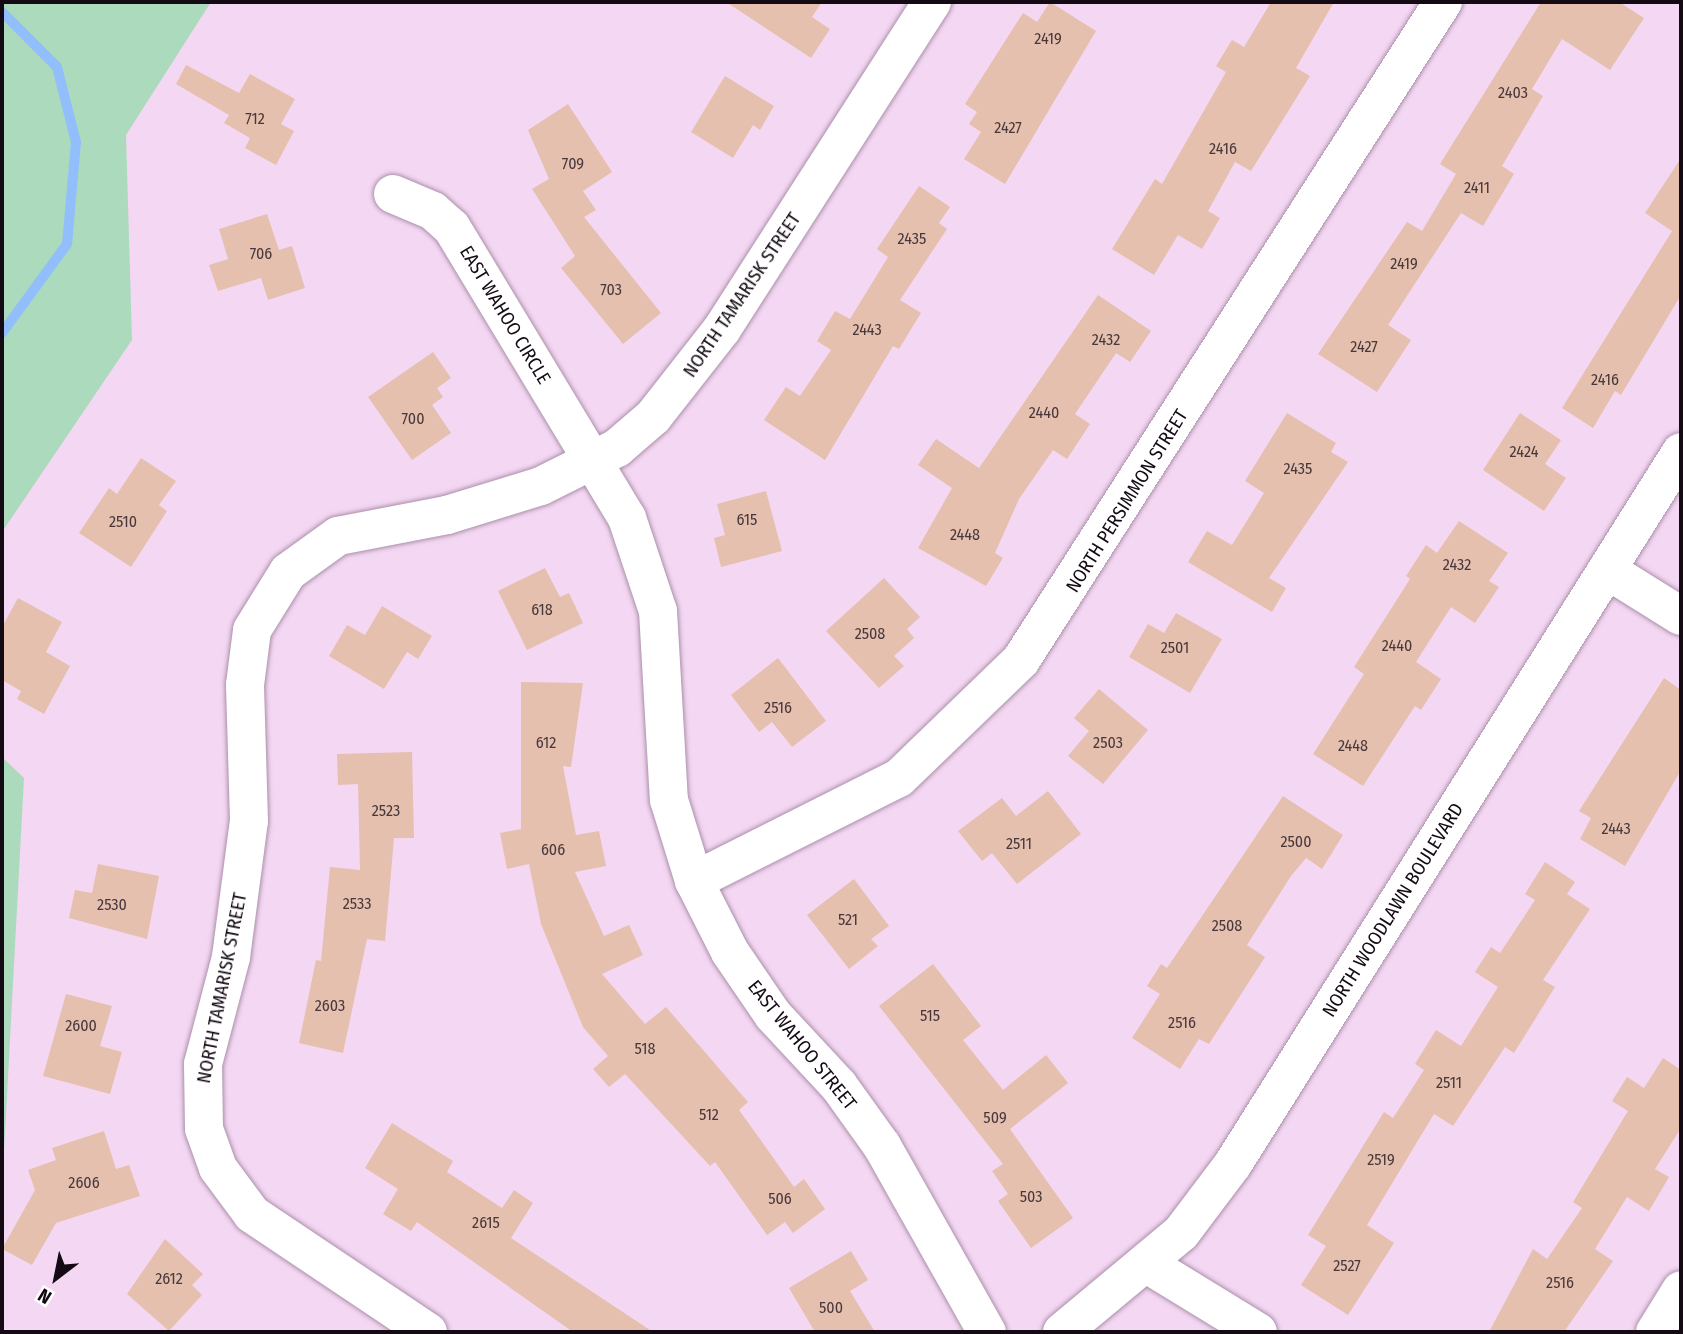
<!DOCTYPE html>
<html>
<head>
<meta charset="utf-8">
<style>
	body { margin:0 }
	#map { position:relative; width:1683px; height:1334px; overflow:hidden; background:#f4d7f3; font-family:"Fira Sans Condensed",sans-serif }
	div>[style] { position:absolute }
	.green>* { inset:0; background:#acdabd }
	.stream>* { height:10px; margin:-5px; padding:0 5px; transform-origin:5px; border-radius:5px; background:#92bffb }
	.building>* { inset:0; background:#e5c0af }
	.roads { filter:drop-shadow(0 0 2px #ab90aa) drop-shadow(0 0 2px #ab90aa) }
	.minor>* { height:38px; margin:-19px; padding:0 19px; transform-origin:19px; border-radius:19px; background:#fff }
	span { translate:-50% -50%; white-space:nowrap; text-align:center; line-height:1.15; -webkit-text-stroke:6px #fff; paint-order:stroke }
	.number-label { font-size:16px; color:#48383b }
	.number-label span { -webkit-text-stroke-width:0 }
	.street-label { font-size:19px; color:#140a14 }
	.frame { position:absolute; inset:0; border:4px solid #140a14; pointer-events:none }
	.north { position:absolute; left:21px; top:1243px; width:70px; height:70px; -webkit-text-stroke:5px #fff; paint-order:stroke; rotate:212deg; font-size:19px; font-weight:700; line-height:28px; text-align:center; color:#140a14 }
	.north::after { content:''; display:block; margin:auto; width:24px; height:32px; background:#140a14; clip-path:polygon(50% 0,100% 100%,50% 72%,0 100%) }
</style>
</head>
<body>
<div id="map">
	<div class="green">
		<div style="clip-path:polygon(2px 2px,211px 2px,126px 135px,132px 340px,2px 532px)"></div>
		<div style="clip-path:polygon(2px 757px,24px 778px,2px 1189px)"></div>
	</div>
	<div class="stream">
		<div style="left:2px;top:12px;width:78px;rotate:45deg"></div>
		<div style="left:57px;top:67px;width:77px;rotate:75.8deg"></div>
		<div style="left:76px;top:142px;width:102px;rotate:95deg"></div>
		<div style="left:67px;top:244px;width:110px;rotate:126.1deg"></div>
	</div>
	<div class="building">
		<div style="clip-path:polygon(726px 2px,822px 2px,812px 17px,830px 29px,811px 58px)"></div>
		<div style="clip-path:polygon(1050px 2px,1096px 31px,1005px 184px,964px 159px,981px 132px,969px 124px,977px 112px,965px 104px,1023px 13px,1037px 22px)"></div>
		<div style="clip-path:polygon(1271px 2px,1334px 2px,1296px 68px,1310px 76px,1251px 171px,1235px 162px,1208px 211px,1220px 218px,1202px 249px,1178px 235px,1154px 275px,1112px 249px,1155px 179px,1162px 184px,1226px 72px,1216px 66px,1232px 40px,1244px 47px)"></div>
		<div style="clip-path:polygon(1541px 2px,1619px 2px,1644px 18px,1610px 70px,1562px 39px,1532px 89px,1543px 96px,1502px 166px,1514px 174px,1483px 226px,1461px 213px,1388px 325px,1411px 340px,1377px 392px,1318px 354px,1407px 222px,1422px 231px,1456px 174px,1440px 164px)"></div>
		<div style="clip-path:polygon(186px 65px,239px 93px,250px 74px,295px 99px,281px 124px,294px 131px,276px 165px,245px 148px,250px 138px,224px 123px,229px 115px,176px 84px)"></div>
		<div style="clip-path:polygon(725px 76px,774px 106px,760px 130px,753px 125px,733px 158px,691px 132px)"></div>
		<div style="clip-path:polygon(568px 104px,612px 172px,583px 191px,596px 210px,584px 217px,661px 313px,623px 344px,561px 268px,575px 256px,532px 189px,549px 179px,528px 130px)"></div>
		<div style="clip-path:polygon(1681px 158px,1681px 295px,1621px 395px,1615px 391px,1593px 428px,1562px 408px,1672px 231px,1645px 213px)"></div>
		<div style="clip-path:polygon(919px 186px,950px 207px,939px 223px,947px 229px,900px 300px,921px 313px,899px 349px,893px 346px,825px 460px,764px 420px,786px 387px,800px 396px,831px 350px,817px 341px,835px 311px,850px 319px,888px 257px,877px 249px)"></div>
		<div style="clip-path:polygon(267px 214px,279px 250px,292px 246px,305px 288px,268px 300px,261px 278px,218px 291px,209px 265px,228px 259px,219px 229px)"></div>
		<div style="clip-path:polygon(1098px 295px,1151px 331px,1130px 362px,1116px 353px,1075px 414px,1090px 424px,1067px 459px,1053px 450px,1019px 499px,995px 553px,1003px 558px,986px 586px,918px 548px,952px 488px,918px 465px,936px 439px,979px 468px)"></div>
		<div style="clip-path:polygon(433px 352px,451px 378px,437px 388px,443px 397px,432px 405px,451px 433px,412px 460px,368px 397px)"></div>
		<div style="clip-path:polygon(1287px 413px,1336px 443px,1331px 452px,1348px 462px,1269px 578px,1286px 588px,1272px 612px,1188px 562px,1207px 531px,1232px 545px,1264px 493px,1245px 481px)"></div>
		<div style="clip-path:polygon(1520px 413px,1561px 440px,1545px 464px,1566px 478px,1544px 511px,1483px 470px)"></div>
		<div style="clip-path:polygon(141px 458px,176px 481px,159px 505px,167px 511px,131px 567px,79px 533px,109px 488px,117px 494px)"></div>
		<div style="clip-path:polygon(766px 491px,782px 551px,721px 567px,714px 538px,725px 535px,717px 504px)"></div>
		<div style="clip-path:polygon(1459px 521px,1508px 553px,1489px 581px,1499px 587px,1475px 623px,1451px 607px,1416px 662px,1441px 679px,1421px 710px,1415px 706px,1363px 786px,1313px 754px,1364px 674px,1354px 667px,1410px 579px,1406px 576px,1426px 545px,1437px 553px)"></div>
		<div style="clip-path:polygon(545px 568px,560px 597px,569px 593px,583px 623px,527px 650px,498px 591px)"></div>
		<div style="clip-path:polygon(884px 578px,920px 617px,907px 629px,914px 638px,894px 656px,904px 666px,879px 688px,826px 631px)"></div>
		<div style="clip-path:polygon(18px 598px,62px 622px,46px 652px,70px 666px,44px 714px,17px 699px,21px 691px,2px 680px,2px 627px)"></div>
		<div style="clip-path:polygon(382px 606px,432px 636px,418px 659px,407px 652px,384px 689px,329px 656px,347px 625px,365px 635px)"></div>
		<div style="clip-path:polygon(1176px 613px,1222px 639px,1190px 693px,1129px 657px,1148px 624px,1164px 633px)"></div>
		<div style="clip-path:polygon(778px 658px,826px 721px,792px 747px,772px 722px,759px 732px,731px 695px)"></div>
		<div style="clip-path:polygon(1664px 678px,1681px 690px,1681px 770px,1625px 866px,1580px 839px,1591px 818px,1579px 811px)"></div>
		<div style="clip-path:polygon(521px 682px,583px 683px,571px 767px,563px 766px,576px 835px,599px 831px,606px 866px,575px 872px,604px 936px,629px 925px,643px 955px,602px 974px,645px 1024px,666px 1007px,748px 1102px,739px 1110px,752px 1128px,794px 1187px,804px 1179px,825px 1209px,793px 1233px,785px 1222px,767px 1235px,715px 1162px,710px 1166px,625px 1074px,609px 1087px,593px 1069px,608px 1056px,583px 1027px,541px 924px,529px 864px,507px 869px,500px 833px,521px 829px)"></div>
		<div style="clip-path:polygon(1099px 689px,1148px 730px,1103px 784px,1068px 756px,1089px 731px,1074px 718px)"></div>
		<div style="clip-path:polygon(412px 752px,414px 838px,394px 838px,385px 941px,367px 939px,343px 1053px,299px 1043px,316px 960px,321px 961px,330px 867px,360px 870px,358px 784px,338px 785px,337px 754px)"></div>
		<div style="clip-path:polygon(1048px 791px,1081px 834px,1017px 884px,992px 853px,982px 861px,958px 831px,1002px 798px,1016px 816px)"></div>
		<div style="clip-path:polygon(1283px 796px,1343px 835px,1322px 869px,1306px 858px,1291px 876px,1247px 945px,1265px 957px,1209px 1044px,1199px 1039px,1180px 1069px,1132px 1038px,1160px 994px,1147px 986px,1161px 964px,1167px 968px)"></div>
		<div style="clip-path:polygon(1545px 862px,1575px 882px,1567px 894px,1590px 909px,1543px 980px,1555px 987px,1514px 1053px,1505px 1047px,1453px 1126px,1434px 1114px,1367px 1225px,1394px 1243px,1348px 1315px,1301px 1285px,1326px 1246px,1308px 1235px,1384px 1112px,1393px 1118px,1424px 1070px,1415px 1064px,1436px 1030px,1461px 1046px,1498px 987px,1475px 972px,1491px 947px,1500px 953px,1535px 900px,1525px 894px)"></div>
		<div style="clip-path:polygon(98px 864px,159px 876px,147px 939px,69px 918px,75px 890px,92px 893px)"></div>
		<div style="clip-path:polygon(854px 879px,889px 926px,871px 939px,878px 946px,849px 969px,807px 915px)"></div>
		<div style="clip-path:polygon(933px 964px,981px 1026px,963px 1040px,1003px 1090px,1046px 1055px,1068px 1083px,1010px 1129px,1073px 1218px,1031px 1248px,998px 1201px,1008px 1194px,992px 1171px,1003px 1164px,879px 1006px)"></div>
		<div style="clip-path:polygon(66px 994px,112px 1006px,100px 1046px,122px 1052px,110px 1094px,43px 1076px)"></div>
		<div style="clip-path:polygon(1663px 1058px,1681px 1070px,1681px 1128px,1655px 1169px,1669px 1177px,1649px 1211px,1627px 1197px,1595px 1249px,1613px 1261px,1564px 1332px,1489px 1332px,1533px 1249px,1547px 1259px,1582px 1208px,1573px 1202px,1628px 1111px,1612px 1101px,1627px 1077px,1644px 1088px)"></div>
		<div style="clip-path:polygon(392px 1123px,453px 1161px,447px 1172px,502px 1208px,514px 1190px,533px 1203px,511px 1238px,653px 1332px,573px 1332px,417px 1222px,411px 1231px,383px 1214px,398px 1189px,365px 1168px)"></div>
		<div style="clip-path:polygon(104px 1131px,116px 1169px,129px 1165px,140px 1196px,56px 1223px,32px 1265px,2px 1249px,35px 1190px,28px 1170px,56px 1160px,52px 1148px)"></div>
		<div style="clip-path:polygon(165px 1239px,203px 1274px,192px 1285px,202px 1295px,169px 1331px,127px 1294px)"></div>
		<div style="clip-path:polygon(851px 1251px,868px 1280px,850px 1291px,875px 1332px,815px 1332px,789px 1288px)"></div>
	</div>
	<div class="roads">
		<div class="minor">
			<div style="left:393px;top:194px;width:43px;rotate:23deg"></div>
			<div style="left:433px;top:211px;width:25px;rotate:42deg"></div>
			<div style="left:452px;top:228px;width:339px;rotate:58.9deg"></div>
			<div style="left:627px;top:518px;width:98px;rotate:71.6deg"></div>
			<div style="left:658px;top:611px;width:189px;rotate:86.7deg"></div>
			<div style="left:669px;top:800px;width:85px;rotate:72.8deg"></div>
			<div style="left:694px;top:881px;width:80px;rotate:63.1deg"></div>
			<div style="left:730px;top:952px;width:76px;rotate:55.7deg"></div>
			<div style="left:773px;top:1015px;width:97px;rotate:47.1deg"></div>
			<div style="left:839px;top:1086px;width:74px;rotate:54.4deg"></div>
			<div style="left:882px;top:1146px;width:214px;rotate:60.6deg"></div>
			<div style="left:1607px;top:570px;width:87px;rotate:31.9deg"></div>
			<div style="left:694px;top:881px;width:229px;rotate:-26.7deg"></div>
			<div style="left:899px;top:778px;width:170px;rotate:-44deg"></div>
			<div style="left:1021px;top:660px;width:782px;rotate:-57.33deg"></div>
			<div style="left:1147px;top:1264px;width:130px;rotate:31.5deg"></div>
			<div style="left:428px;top:1332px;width:212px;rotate:-146.2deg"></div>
			<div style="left:252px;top:1214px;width:57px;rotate:-126.5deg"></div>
			<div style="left:218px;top:1168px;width:41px;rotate:-109.7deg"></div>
			<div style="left:204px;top:1129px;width:65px;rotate:-90.9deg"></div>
			<div style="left:203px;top:1064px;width:111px;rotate:-75.3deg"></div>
			<div style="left:231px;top:957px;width:137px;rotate:-82.5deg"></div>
			<div style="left:249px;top:821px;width:136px;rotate:-91.7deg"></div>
			<div style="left:245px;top:685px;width:55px;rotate:-82.7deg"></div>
			<div style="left:252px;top:630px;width:68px;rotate:-58.2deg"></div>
			<div style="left:288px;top:572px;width:62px;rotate:-35.8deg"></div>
			<div style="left:338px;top:536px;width:111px;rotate:-10.9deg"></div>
			<div style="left:447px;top:515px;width:98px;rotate:-17.1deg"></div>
			<div style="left:541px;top:486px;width:85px;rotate:-26.6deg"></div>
			<div style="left:617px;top:448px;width:48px;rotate:-40.7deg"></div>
			<div style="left:653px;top:417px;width:112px;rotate:-51.9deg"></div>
			<div style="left:722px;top:329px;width:389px;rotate:-57.3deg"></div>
			<div style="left:1062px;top:1332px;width:155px;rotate:-39.8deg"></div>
			<div style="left:1181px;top:1233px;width:86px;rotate:-53deg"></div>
			<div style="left:1233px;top:1164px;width:841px;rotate:-57.82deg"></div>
			<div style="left:1655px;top:1332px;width:49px;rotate:-58.2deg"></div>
		</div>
	</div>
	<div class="number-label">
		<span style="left:1048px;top:39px">2419</span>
		<span style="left:1513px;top:93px">2403</span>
		<span style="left:255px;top:119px">712</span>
		<span style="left:1008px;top:128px">2427</span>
		<span style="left:1223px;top:149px">2416</span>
		<span style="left:573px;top:164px">709</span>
		<span style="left:1477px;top:188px">2411</span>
		<span style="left:912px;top:239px">2435</span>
		<span style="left:261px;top:254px">706</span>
		<span style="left:1404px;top:264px">2419</span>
		<span style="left:611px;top:290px">703</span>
		<span style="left:867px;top:330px">2443</span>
		<span style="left:1106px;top:340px">2432</span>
		<span style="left:1364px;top:347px">2427</span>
		<span style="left:1605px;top:380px">2416</span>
		<span style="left:1044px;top:413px">2440</span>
		<span style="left:413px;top:419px">700</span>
		<span style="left:1524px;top:452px">2424</span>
		<span style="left:1298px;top:469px">2435</span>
		<span style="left:747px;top:520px">615</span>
		<span style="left:123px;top:522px">2510</span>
		<span style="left:965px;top:535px">2448</span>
		<span style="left:1457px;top:565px">2432</span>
		<span style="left:542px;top:610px">618</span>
		<span style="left:870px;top:634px">2508</span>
		<span style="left:1397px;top:646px">2440</span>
		<span style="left:1175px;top:648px">2501</span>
		<span style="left:778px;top:708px">2516</span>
		<span style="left:546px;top:743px">612</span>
		<span style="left:1108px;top:743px">2503</span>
		<span style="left:1353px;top:746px">2448</span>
		<span style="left:386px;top:811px">2523</span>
		<span style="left:1616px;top:829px">2443</span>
		<span style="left:1296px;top:842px">2500</span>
		<span style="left:1019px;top:844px">2511</span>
		<span style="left:553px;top:850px">606</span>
		<span style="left:357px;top:904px">2533</span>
		<span style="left:112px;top:905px">2530</span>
		<span style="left:848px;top:920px">521</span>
		<span style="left:1227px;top:926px">2508</span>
		<span style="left:330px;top:1006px">2603</span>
		<span style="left:930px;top:1016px">515</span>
		<span style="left:1182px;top:1023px">2516</span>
		<span style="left:81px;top:1026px">2600</span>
		<span style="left:645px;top:1049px">518</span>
		<span style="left:1449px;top:1083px">2511</span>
		<span style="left:709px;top:1115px">512</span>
		<span style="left:995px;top:1118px">509</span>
		<span style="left:1381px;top:1160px">2519</span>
		<span style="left:84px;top:1183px">2606</span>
		<span style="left:1031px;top:1197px">503</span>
		<span style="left:780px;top:1199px">506</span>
		<span style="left:486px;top:1223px">2615</span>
		<span style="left:1347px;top:1266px">2527</span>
		<span style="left:169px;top:1279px">2612</span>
		<span style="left:1560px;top:1283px">2516</span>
		<span style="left:831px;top:1308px">500</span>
	</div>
	<div class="street-label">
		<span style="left:742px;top:295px;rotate:-56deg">NORTH TAMARISK STREET</span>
		<span style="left:505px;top:315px;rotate:59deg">EAST WAHOO CIRCLE</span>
		<span style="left:1127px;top:501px;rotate:-58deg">NORTH PERSIMMON STREET</span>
		<span style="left:1393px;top:910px;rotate:-58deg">NORTH WOODLAWN BOULEVARD</span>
		<span style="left:222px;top:988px;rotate:-79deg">NORTH TAMARISK STREET</span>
		<span style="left:802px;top:1045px;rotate:51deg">EAST WAHOO STREET</span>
	</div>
	<div class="frame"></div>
	<div class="north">N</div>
</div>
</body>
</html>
